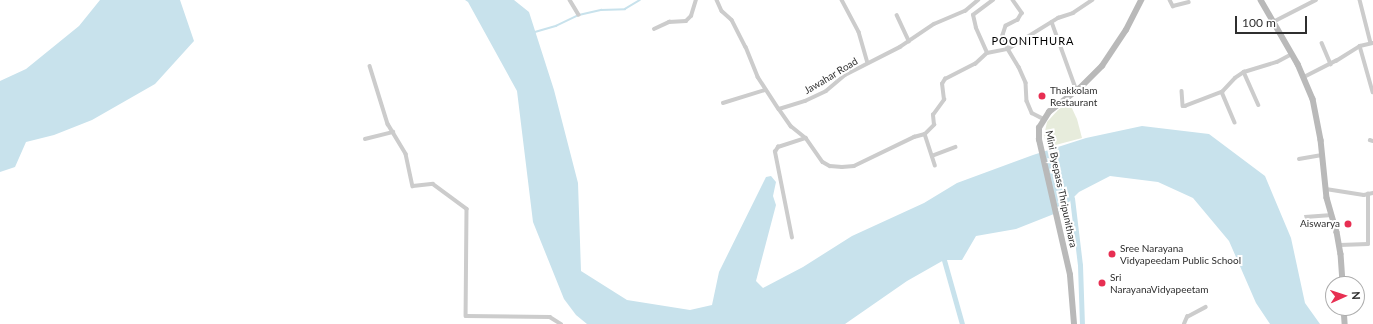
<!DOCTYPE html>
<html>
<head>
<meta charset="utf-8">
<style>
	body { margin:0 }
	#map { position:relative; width:1373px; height:324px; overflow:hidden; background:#fff; font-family:Lato,sans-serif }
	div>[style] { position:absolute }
	.green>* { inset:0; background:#e7ecdc }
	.water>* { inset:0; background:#c8e2ec }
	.stream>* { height:1.5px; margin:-0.75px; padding:0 0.75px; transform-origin:0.75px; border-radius:0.75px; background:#c8e2ec }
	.canal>* { height:5px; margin:-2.5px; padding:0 2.5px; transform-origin:2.5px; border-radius:2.5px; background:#c8e2ec }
	.street>* { height:3.5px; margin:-1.75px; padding:0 1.75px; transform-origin:1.75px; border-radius:1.75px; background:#ccc }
	.secondary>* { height:5.5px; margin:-2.75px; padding:0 2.75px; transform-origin:2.75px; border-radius:2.75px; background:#b9b9b9 }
	.dots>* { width:11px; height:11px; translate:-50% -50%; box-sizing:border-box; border:2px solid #fff; border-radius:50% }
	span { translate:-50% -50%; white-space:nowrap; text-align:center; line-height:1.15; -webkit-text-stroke:4px #fff; paint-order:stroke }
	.street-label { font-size:10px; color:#2f2f2f }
	.poi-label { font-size:10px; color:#2f2f2f }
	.left { translate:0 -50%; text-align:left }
	.right { translate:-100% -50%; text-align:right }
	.neighbourhood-label { font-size:11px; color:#000; letter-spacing:1px }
	.north { position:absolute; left:1325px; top:276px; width:40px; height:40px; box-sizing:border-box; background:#fff; border:1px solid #acacac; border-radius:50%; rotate:87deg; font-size:11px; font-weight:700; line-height:16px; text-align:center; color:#2f2f2f }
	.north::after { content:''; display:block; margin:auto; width:14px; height:18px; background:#e72f52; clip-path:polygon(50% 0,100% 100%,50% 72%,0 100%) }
	.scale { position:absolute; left:1235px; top:16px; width:72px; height:18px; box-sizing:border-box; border:2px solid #2f2f2f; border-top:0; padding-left:5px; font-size:12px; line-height:14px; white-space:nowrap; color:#2f2f2f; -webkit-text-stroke:3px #fff; paint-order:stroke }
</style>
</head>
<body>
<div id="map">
	<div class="green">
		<div style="clip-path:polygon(1069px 102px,1077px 119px,1082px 138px,1048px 147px,1044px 136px,1047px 122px,1058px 110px)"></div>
	</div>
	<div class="water">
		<div style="clip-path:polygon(100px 0,180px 0,194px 41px,155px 84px,92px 120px,54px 135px,26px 142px,15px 167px,0 172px,0 81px,26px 69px,79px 26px)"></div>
		<div style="clip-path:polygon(465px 0,514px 0,529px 12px,554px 90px,578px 183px,581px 271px,627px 300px,690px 310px,712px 305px,719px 272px,766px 177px,771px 176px,776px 182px,773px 196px,776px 205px,756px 281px,763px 288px,803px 267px,852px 236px,924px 203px,957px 183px,1033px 155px,1086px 138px,1142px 126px,1209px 134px,1265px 176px,1291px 238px,1305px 303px,1320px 324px,1270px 324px,1256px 303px,1229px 241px,1193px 198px,1158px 182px,1110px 176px,1079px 192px,1059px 212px,1016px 229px,976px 236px,962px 260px,944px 260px,907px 281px,845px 324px,587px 324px,576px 315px,564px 299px,533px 222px,517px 91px,468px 2px)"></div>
	</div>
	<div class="stream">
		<div style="left:535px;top:32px;width:22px;rotate:-16deg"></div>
		<div style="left:556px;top:26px;width:25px;rotate:-26deg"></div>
		<div style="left:579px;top:15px;width:23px;rotate:-13deg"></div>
		<div style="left:601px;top:10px;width:24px;rotate:-2deg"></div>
		<div style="left:625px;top:9px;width:17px;rotate:-31deg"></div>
	</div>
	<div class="canal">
		<div style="left:1072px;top:198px;width:67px;rotate:83.2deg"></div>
		<div style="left:1080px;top:265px;width:59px;rotate:88.1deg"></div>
		<div style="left:944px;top:260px;width:66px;rotate:74.3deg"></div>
	</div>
	<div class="street">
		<div style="left:570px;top:0;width:17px;rotate:59deg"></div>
		<div style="left:717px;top:0;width:12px;rotate:66deg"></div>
		<div style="left:722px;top:11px;width:13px;rotate:42deg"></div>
		<div style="left:732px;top:20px;width:30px;rotate:63deg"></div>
		<div style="left:746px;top:47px;width:32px;rotate:68deg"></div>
		<div style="left:758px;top:77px;width:38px;rotate:57deg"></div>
		<div style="left:779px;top:109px;width:27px;rotate:-17deg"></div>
		<div style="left:805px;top:101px;width:23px;rotate:-25deg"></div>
		<div style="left:826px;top:91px;width:25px;rotate:-40deg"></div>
		<div style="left:845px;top:75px;width:62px;rotate:-27deg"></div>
		<div style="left:900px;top:47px;width:41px;rotate:-34.1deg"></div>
		<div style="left:934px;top:24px;width:34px;rotate:-23deg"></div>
		<div style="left:965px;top:11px;width:17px;rotate:-40deg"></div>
		<div style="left:842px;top:0;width:36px;rotate:62deg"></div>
		<div style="left:859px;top:32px;width:32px;rotate:74deg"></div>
		<div style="left:1013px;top:0;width:16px;rotate:55deg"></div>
		<div style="left:1022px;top:13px;width:8px;rotate:120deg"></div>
		<div style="left:1018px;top:20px;width:13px;rotate:153deg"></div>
		<div style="left:1006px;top:26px;width:9px;rotate:108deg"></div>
		<div style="left:1003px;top:35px;width:15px;rotate:70deg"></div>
		<div style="left:1008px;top:49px;width:21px;rotate:59deg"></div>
		<div style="left:1019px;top:67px;width:17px;rotate:66deg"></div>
		<div style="left:1026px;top:83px;width:18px;rotate:87deg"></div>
		<div style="left:1027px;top:101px;width:13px;rotate:67deg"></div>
		<div style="left:1032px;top:113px;width:13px;rotate:27deg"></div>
		<div style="left:1170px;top:0;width:7px;rotate:63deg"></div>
		<div style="left:1173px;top:6px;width:16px;rotate:-14deg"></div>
		<div style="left:1360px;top:0;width:44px;rotate:75.7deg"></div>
		<div style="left:897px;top:15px;width:29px;rotate:65deg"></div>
		<div style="left:1052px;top:22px;width:73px;rotate:70.1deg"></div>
		<div style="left:1273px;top:22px;width:48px;rotate:-27.1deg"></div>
		<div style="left:654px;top:29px;width:17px;rotate:-25deg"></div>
		<div style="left:669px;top:22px;width:17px;rotate:-3deg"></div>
		<div style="left:686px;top:21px;width:7px;rotate:-45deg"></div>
		<div style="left:691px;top:16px;width:17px;rotate:-73deg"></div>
		<div style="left:1322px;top:43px;width:23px;rotate:67deg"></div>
		<div style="left:1360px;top:46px;width:48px;rotate:74.2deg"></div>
		<div style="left:987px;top:53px;width:21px;rotate:-11deg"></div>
		<div style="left:1008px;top:49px;width:59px;rotate:-31.8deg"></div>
		<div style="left:1058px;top:18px;width:16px;rotate:-18deg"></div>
		<div style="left:1073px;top:13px;width:23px;rotate:-34deg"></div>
		<div style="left:370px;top:66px;width:61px;rotate:72.8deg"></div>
		<div style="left:388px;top:124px;width:35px;rotate:59deg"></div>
		<div style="left:406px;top:154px;width:33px;rotate:78deg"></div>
		<div style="left:413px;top:186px;width:20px;rotate:-6deg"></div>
		<div style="left:433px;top:184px;width:42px;rotate:36.3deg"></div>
		<div style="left:467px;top:209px;width:107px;rotate:90.5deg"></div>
		<div style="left:466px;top:316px;width:84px;rotate:0.7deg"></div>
		<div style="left:550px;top:317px;width:13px;rotate:32deg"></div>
		<div style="left:1244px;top:72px;width:36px;rotate:66deg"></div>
		<div style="left:1304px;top:77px;width:36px;rotate:-27deg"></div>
		<div style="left:1336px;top:61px;width:28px;rotate:-32deg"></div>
		<div style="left:1360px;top:46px;width:13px;rotate:-13deg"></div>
		<div style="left:1182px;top:91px;width:15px;rotate:86deg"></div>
		<div style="left:1183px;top:106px;width:2px"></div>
		<div style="left:1185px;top:106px;width:40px;rotate:-21deg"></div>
		<div style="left:1222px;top:92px;width:19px;rotate:-47deg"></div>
		<div style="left:1235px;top:78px;width:11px;rotate:-34deg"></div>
		<div style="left:1244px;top:72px;width:34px;rotate:-17deg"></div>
		<div style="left:1277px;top:62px;width:17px;rotate:-28deg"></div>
		<div style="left:1222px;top:92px;width:33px;rotate:67deg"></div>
		<div style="left:723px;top:103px;width:44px;rotate:-17.2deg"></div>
		<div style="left:779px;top:109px;width:21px;rotate:55deg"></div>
		<div style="left:791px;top:126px;width:19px;rotate:39deg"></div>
		<div style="left:806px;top:138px;width:29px;rotate:55deg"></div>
		<div style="left:823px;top:162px;width:8px;rotate:30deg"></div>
		<div style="left:830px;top:166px;width:12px;rotate:5deg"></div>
		<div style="left:842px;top:167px;width:12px;rotate:-5deg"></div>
		<div style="left:854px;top:166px;width:67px;rotate:-25.8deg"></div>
		<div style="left:914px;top:137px;width:11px;rotate:-15deg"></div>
		<div style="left:925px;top:134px;width:13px;rotate:-45deg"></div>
		<div style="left:934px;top:125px;width:10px;rotate:-96deg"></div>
		<div style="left:933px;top:115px;width:19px;rotate:-54deg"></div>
		<div style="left:944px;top:100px;width:16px;rotate:-97deg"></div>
		<div style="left:942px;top:84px;width:6px;rotate:-59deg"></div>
		<div style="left:945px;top:79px;width:34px;rotate:-27deg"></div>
		<div style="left:975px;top:64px;width:16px;rotate:-43deg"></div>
		<div style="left:987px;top:53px;width:27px;rotate:-114deg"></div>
		<div style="left:976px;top:28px;width:13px;rotate:-103deg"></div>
		<div style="left:973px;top:15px;width:25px;rotate:-37deg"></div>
		<div style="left:925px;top:134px;width:33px;rotate:72deg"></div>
		<div style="left:365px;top:139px;width:29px;rotate:-14deg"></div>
		<div style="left:1370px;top:140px;width:3px;rotate:18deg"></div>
		<div style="left:932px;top:156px;width:25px;rotate:-21deg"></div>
		<div style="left:1299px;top:159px;width:23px;rotate:-10deg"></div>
		<div style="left:1326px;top:189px;width:38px;rotate:9deg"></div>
		<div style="left:1364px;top:195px;width:9px;rotate:-13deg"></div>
		<div style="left:1305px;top:217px;width:27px;rotate:-4deg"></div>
		<div style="left:792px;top:238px;width:88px;rotate:-101.2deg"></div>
		<div style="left:775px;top:152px;width:6px;rotate:-59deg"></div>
		<div style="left:778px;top:147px;width:29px;rotate:-18deg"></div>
		<div style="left:1340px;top:245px;width:28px;rotate:-2deg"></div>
		<div style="left:1368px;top:244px;width:50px;rotate:-90deg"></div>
		<div style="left:1184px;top:324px;width:8px;rotate:-67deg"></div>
		<div style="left:1187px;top:317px;width:21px;rotate:-28deg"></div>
	</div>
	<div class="secondary">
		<div style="left:1261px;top:0;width:74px;rotate:60deg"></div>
		<div style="left:1298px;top:64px;width:38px;rotate:67deg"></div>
		<div style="left:1313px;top:99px;width:42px;rotate:79deg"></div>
		<div style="left:1321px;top:140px;width:58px;rotate:84.1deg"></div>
		<div style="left:1327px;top:198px;width:35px;rotate:74deg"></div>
		<div style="left:1337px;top:232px;width:22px;rotate:80deg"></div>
		<div style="left:1341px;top:254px;width:30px;rotate:86deg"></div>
		<div style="left:1344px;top:308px;width:16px;rotate:86deg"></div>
		<div style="left:1074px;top:324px;width:49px;rotate:-94.7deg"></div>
		<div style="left:1070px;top:275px;width:139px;rotate:-102.9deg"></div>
		<div style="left:1039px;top:140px;width:12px;rotate:-90deg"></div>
		<div style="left:1039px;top:128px;width:19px;rotate:-58deg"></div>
		<div style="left:1049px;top:112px;width:39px;rotate:-38deg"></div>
		<div style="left:1080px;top:88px;width:31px;rotate:-45deg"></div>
		<div style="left:1102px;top:66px;width:43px;rotate:-56.3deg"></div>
		<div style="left:1126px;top:30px;width:34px;rotate:-63deg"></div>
	</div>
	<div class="dots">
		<div style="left:1042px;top:96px;background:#e72f52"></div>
		<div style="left:1348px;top:224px;background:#e72f52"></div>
		<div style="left:1112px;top:254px;background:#e72f52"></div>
		<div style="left:1102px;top:283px;background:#e72f52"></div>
	</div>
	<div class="street-label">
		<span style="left:831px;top:76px;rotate:-31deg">Jawahar Road</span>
		<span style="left:1061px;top:189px;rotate:78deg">Mini Byepass Thripunithara</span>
	</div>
	<div class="poi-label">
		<span class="left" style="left:1050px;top:96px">Thakkolam<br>Restaurant</span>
		<span class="right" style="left:1340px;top:224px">Aiswarya</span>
		<span class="left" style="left:1120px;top:254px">Sree Narayana<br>Vidyapeedam Public School</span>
		<span class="left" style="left:1110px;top:283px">Sri<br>NarayanaVidyapeetam</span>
	</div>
	<div class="neighbourhood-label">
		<span style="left:1033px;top:41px">POONITHURA</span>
	</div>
	<div class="north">N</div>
	<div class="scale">100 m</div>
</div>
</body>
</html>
